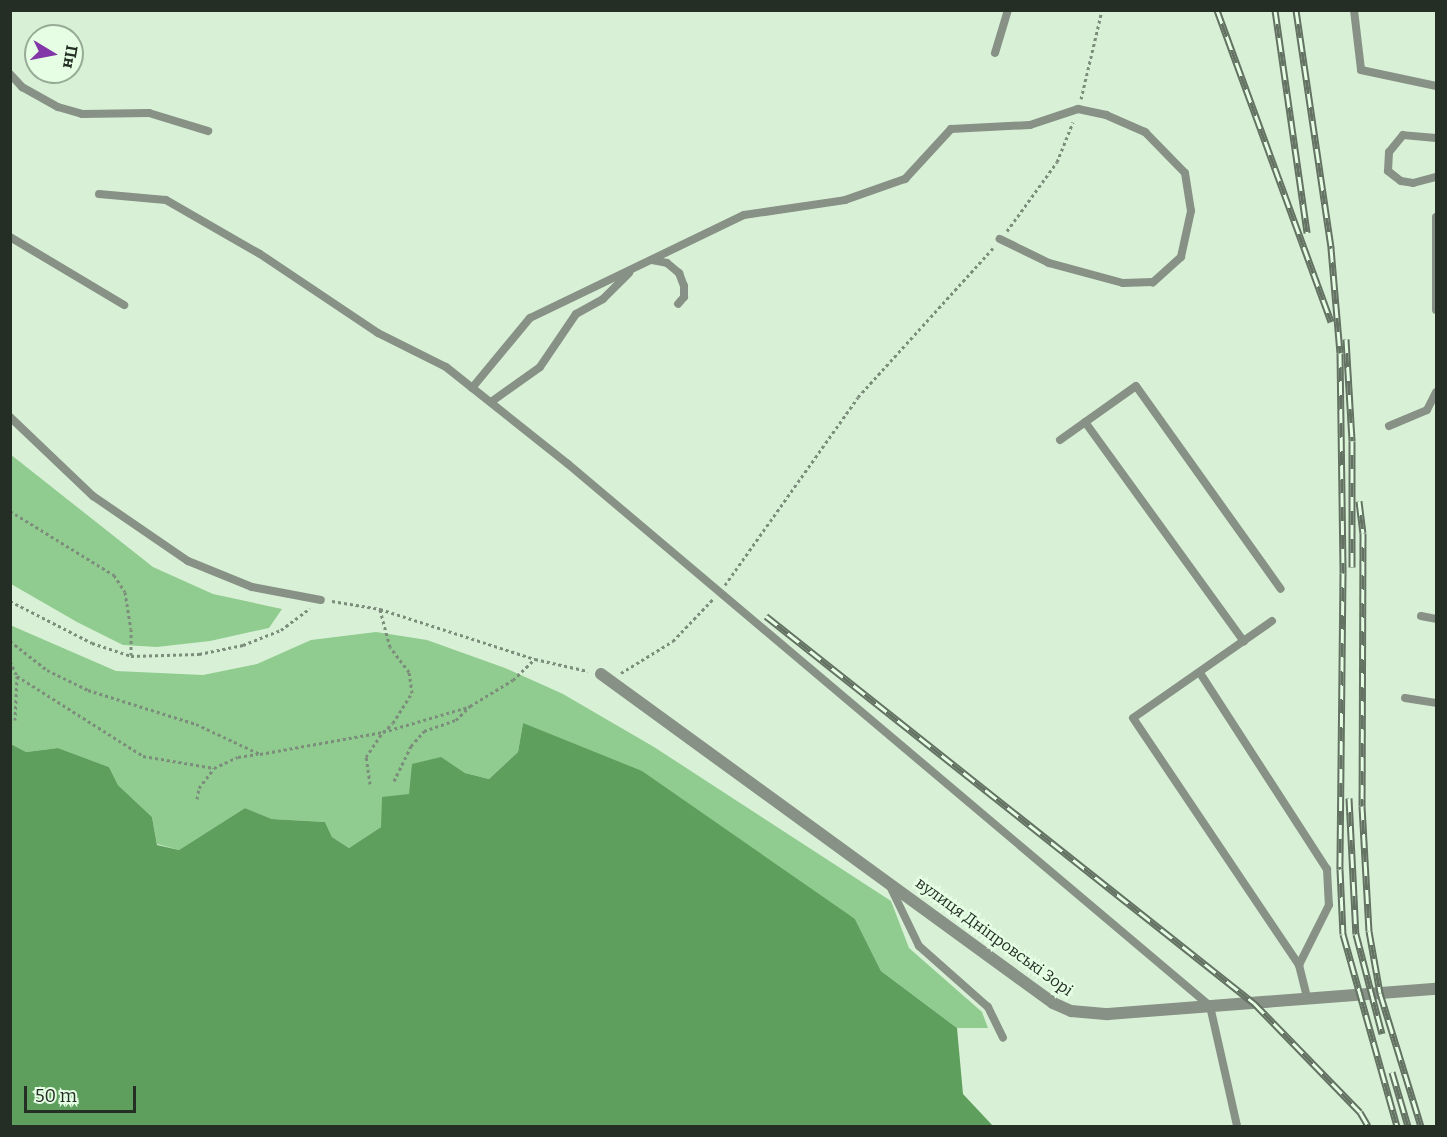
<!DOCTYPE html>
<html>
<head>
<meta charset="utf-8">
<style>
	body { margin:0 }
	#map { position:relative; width:1447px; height:1137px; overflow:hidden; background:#d8f1d6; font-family:Bitter,serif }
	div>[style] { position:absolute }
	.green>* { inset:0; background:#90cc8f }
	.water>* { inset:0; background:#5e9f5e }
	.path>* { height:3px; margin-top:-1.5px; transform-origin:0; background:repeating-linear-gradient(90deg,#7c8d7b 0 3px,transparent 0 6px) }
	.service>* { height:8px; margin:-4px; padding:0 4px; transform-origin:4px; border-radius:4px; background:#879186 }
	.minor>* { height:12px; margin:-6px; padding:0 6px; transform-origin:6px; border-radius:6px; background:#879186 }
	.rail>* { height:7px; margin-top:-3.5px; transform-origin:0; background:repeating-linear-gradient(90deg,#e5fee4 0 14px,#637262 0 28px); box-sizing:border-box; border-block:2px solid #637262 }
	span { translate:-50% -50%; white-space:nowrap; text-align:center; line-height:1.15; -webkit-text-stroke:4.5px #e5fee4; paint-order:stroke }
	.street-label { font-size:16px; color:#242e24 }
	.frame { position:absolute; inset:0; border:12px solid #242e24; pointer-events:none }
	.north { position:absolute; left:24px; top:24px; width:60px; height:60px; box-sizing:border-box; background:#e5fee4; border:2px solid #98ab97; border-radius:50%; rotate:100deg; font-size:16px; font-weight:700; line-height:24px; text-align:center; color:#242e24 }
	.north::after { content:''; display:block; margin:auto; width:21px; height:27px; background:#8236a8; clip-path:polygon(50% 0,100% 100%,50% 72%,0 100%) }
	.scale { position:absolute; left:24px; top:1086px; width:112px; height:27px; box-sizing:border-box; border:3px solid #242e24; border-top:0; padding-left:8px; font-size:18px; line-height:21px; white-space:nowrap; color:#242e24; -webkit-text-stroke:4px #e5fee4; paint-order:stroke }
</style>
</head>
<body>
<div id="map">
	<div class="green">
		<div style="clip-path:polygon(10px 454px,153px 567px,213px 594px,282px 609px,269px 628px,210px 641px,157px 647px,123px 645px,77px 622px,11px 584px)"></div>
		<div style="clip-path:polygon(10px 625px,116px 671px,203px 675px,257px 664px,311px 640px,376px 632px,427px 640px,505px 668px,563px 694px,654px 747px,891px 901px,909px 948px,982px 1012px,988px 1028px,957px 1028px,881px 971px,855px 919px,523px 723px,518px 752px,489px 779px,465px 773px,441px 758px,381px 827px,349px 848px,332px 837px,325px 822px,272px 819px,245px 808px,179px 850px,157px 844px,152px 817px,118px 785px,109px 767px,58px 748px,26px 752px,11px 744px)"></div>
	</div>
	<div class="water">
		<div style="clip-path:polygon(523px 723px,642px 771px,855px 919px,881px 971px,957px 1028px,963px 1094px,993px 1126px,11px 1126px,11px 744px,26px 752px,58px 748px,109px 767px,118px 785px,152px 817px,157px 845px,179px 850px,245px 808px,272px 819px,325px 822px,332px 837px,349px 848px,381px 827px,382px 797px,409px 794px,412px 764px,441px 757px,465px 773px,489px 779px,518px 752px)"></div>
	</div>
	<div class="path">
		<div style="left:1081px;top:99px;width:91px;rotate:-76.7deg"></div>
		<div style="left:1007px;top:231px;width:85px;rotate:-54.1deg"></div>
		<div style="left:1057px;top:162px;width:43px;rotate:-68.2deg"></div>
		<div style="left:10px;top:511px;width:122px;rotate:31.6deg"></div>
		<div style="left:114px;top:575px;width:20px;rotate:57deg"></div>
		<div style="left:125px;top:592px;width:37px;rotate:81deg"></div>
		<div style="left:131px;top:629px;width:26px;rotate:90deg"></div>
		<div style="left:725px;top:585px;width:230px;rotate:-54.7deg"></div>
		<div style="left:858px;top:397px;width:201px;rotate:-47.8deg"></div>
		<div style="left:10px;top:601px;width:92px;rotate:27.1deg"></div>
		<div style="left:92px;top:643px;width:41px;rotate:18.4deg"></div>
		<div style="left:131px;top:656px;width:68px;rotate:-1.7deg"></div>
		<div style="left:199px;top:654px;width:45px;rotate:-11.6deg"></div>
		<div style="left:243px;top:645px;width:41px;rotate:-21.5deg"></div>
		<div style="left:281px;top:630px;width:36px;rotate:-37deg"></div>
		<div style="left:332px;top:601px;width:49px;rotate:9.5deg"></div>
		<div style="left:380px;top:609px;width:163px;rotate:17.9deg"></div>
		<div style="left:535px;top:659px;width:54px;rotate:12.8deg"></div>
		<div style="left:10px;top:641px;width:47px;rotate:38.1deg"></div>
		<div style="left:47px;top:670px;width:46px;rotate:26deg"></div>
		<div style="left:88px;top:690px;width:113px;rotate:17.5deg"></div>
		<div style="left:196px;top:724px;width:71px;rotate:25.1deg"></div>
		<div style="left:260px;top:754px;width:125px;rotate:-10.1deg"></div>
		<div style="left:383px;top:732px;width:13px;rotate:-42deg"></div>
		<div style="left:393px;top:723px;width:36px;rotate:-58deg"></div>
		<div style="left:412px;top:693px;width:21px;rotate:-98deg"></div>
		<div style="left:409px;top:672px;width:31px;rotate:-127deg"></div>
		<div style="left:390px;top:647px;width:39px;rotate:-105deg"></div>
		<div style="left:10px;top:661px;width:17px;rotate:65deg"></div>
		<div style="left:17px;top:676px;width:44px;rotate:92.6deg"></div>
		<div style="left:621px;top:673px;width:61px;rotate:-31.6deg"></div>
		<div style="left:673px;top:641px;width:58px;rotate:-46.4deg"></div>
		<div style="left:17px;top:676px;width:149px;rotate:32.4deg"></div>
		<div style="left:143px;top:756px;width:72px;rotate:9.6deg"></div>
		<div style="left:394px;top:781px;width:39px;rotate:-64deg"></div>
		<div style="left:411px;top:746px;width:20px;rotate:-49deg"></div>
		<div style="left:424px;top:731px;width:34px;rotate:-19deg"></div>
		<div style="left:456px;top:720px;width:20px;rotate:-45deg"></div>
		<div style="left:470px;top:706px;width:50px;rotate:-31.2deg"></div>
		<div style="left:513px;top:680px;width:30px;rotate:-44deg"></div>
		<div style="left:370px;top:784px;width:27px;rotate:-98deg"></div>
		<div style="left:366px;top:757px;width:30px;rotate:-56deg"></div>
		<div style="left:383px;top:732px;width:89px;rotate:-16.4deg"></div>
		<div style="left:197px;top:799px;width:11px;rotate:-80deg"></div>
		<div style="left:199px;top:788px;width:25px;rotate:-53deg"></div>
		<div style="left:214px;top:768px;width:26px;rotate:-25deg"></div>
		<div style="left:238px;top:757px;width:20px;rotate:-9deg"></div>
	</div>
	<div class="service">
		<div style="left:1354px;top:10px;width:60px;rotate:83.3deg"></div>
		<div style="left:1361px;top:70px;width:77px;rotate:12deg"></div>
		<div style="left:995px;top:53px;width:45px;rotate:-73.2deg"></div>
		<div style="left:10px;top:74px;width:18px;rotate:47deg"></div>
		<div style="left:22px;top:87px;width:41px;rotate:29.1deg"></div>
		<div style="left:58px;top:107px;width:25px;rotate:16deg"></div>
		<div style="left:82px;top:114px;width:67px;rotate:-0.9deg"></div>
		<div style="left:149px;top:113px;width:62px;rotate:17deg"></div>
		<div style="left:1436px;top:138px;width:33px;rotate:-175deg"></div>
		<div style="left:1403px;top:135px;width:22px;rotate:129deg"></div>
		<div style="left:1389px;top:152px;width:19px;rotate:93deg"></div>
		<div style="left:1388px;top:171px;width:16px;rotate:38deg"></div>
		<div style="left:1401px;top:181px;width:12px;rotate:9deg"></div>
		<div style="left:1413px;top:183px;width:24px;rotate:-15deg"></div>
		<div style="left:99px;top:194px;width:67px;rotate:5.1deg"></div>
		<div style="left:166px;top:200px;width:108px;rotate:29.9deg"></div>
		<div style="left:260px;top:254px;width:142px;rotate:33.8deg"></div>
		<div style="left:378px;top:333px;width:76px;rotate:26.6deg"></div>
		<div style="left:446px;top:367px;width:156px;rotate:38.5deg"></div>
		<div style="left:568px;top:464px;width:840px;rotate:40.17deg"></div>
		<div style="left:1210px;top:1006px;width:123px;rotate:77.3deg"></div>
		<div style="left:1436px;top:217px;width:93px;rotate:90deg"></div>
		<div style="left:10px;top:237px;width:133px;rotate:30.8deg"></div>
		<div style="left:652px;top:260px;width:15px;rotate:11deg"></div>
		<div style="left:667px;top:263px;width:16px;rotate:40deg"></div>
		<div style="left:679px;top:273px;width:14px;rotate:69deg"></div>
		<div style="left:684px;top:286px;width:11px;rotate:90deg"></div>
		<div style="left:684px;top:297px;width:9px;rotate:131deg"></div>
		<div style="left:472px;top:388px;width:91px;rotate:-50.4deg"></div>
		<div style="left:530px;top:318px;width:237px;rotate:-25.7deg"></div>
		<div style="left:744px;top:215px;width:102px;rotate:-8.4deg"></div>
		<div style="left:845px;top:200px;width:64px;rotate:-19.3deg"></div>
		<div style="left:905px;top:179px;width:68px;rotate:-47.4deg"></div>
		<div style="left:951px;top:129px;width:79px;rotate:-2.9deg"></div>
		<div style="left:1030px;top:125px;width:51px;rotate:-18.4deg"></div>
		<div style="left:1078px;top:109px;width:29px;rotate:12deg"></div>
		<div style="left:1106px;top:115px;width:43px;rotate:23.6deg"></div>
		<div style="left:1145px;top:132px;width:57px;rotate:45.7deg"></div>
		<div style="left:1185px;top:173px;width:38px;rotate:81deg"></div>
		<div style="left:1191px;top:211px;width:47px;rotate:102.3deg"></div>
		<div style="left:1181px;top:257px;width:38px;rotate:138deg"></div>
		<div style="left:1153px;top:282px;width:30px;rotate:178deg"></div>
		<div style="left:1123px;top:283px;width:77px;rotate:-164.9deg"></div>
		<div style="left:1049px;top:263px;width:55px;rotate:-153.9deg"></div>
		<div style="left:491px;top:402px;width:60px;rotate:-35.5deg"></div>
		<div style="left:540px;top:367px;width:64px;rotate:-55.8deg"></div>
		<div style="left:576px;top:314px;width:31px;rotate:-29deg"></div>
		<div style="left:603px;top:299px;width:37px;rotate:-45deg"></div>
		<div style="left:10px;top:417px;width:115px;rotate:43.6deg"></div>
		<div style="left:93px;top:496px;width:115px;rotate:34.4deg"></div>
		<div style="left:188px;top:561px;width:69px;rotate:22.1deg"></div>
		<div style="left:252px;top:587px;width:70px;rotate:10.7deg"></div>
		<div style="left:1085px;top:422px;width:271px;rotate:54.1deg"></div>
		<div style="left:1389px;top:426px;width:41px;rotate:-22.8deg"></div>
		<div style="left:1427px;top:410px;width:20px;rotate:-63deg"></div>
		<div style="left:1060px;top:440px;width:93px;rotate:-35.4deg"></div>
		<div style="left:1136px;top:386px;width:249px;rotate:54.5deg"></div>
		<div style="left:1421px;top:616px;width:15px;rotate:11deg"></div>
		<div style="left:1272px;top:621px;width:169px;rotate:145.1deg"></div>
		<div style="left:1133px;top:718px;width:298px;rotate:56.1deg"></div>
		<div style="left:1299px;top:965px;width:36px;rotate:76deg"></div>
		<div style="left:1200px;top:673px;width:234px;rotate:57.1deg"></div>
		<div style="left:1327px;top:869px;width:36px;rotate:87deg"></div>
		<div style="left:1329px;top:905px;width:67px;rotate:116.6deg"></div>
		<div style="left:1405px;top:698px;width:31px;rotate:9deg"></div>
		<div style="left:889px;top:884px;width:69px;rotate:64.2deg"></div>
		<div style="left:919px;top:946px;width:92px;rotate:41.5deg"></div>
		<div style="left:988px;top:1007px;width:34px;rotate:64deg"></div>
	</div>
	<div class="minor">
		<div style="left:601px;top:674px;width:559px;rotate:36.05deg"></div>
		<div style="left:1053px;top:1003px;width:20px;rotate:24deg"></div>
		<div style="left:1071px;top:1011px;width:37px;rotate:5deg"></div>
		<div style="left:1108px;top:1014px;width:329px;rotate:-4.4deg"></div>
	</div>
	<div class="rail">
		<div style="left:1217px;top:10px;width:332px;rotate:69.9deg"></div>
		<div style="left:1275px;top:10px;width:225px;rotate:81.8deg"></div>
		<div style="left:1296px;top:10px;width:241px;rotate:81.6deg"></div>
		<div style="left:1331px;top:248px;width:105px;rotate:85.1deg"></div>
		<div style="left:1340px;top:353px;width:220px;rotate:89.2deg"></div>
		<div style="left:1343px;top:573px;width:296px;rotate:90.6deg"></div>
		<div style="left:1340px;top:869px;width:65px;rotate:87.4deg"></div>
		<div style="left:1343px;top:934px;width:199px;rotate:74.3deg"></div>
		<div style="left:1346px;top:339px;width:102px;rotate:86.6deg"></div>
		<div style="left:1352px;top:441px;width:126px;rotate:90deg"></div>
		<div style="left:1359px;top:501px;width:32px;rotate:83deg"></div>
		<div style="left:1363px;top:533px;width:273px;rotate:90.2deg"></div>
		<div style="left:1362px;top:806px;width:125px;rotate:86.8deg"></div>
		<div style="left:1369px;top:931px;width:63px;rotate:79.9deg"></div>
		<div style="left:1380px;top:993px;width:139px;rotate:72.9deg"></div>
		<div style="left:766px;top:616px;width:623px;rotate:38.42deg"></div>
		<div style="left:1254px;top:1003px;width:152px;rotate:45.8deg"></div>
		<div style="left:1360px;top:1112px;width:16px;rotate:60deg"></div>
		<div style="left:1349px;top:798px;width:136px;rotate:87.1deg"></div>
		<div style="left:1356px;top:934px;width:103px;rotate:75.4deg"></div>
		<div style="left:1392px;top:1072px;width:56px;rotate:73.5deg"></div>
	</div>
	<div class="street-label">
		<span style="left:994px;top:937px;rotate:36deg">вулиця Дніпровські Зорі</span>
	</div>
	<div class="frame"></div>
	<div class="north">Пн</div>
	<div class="scale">50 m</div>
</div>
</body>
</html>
